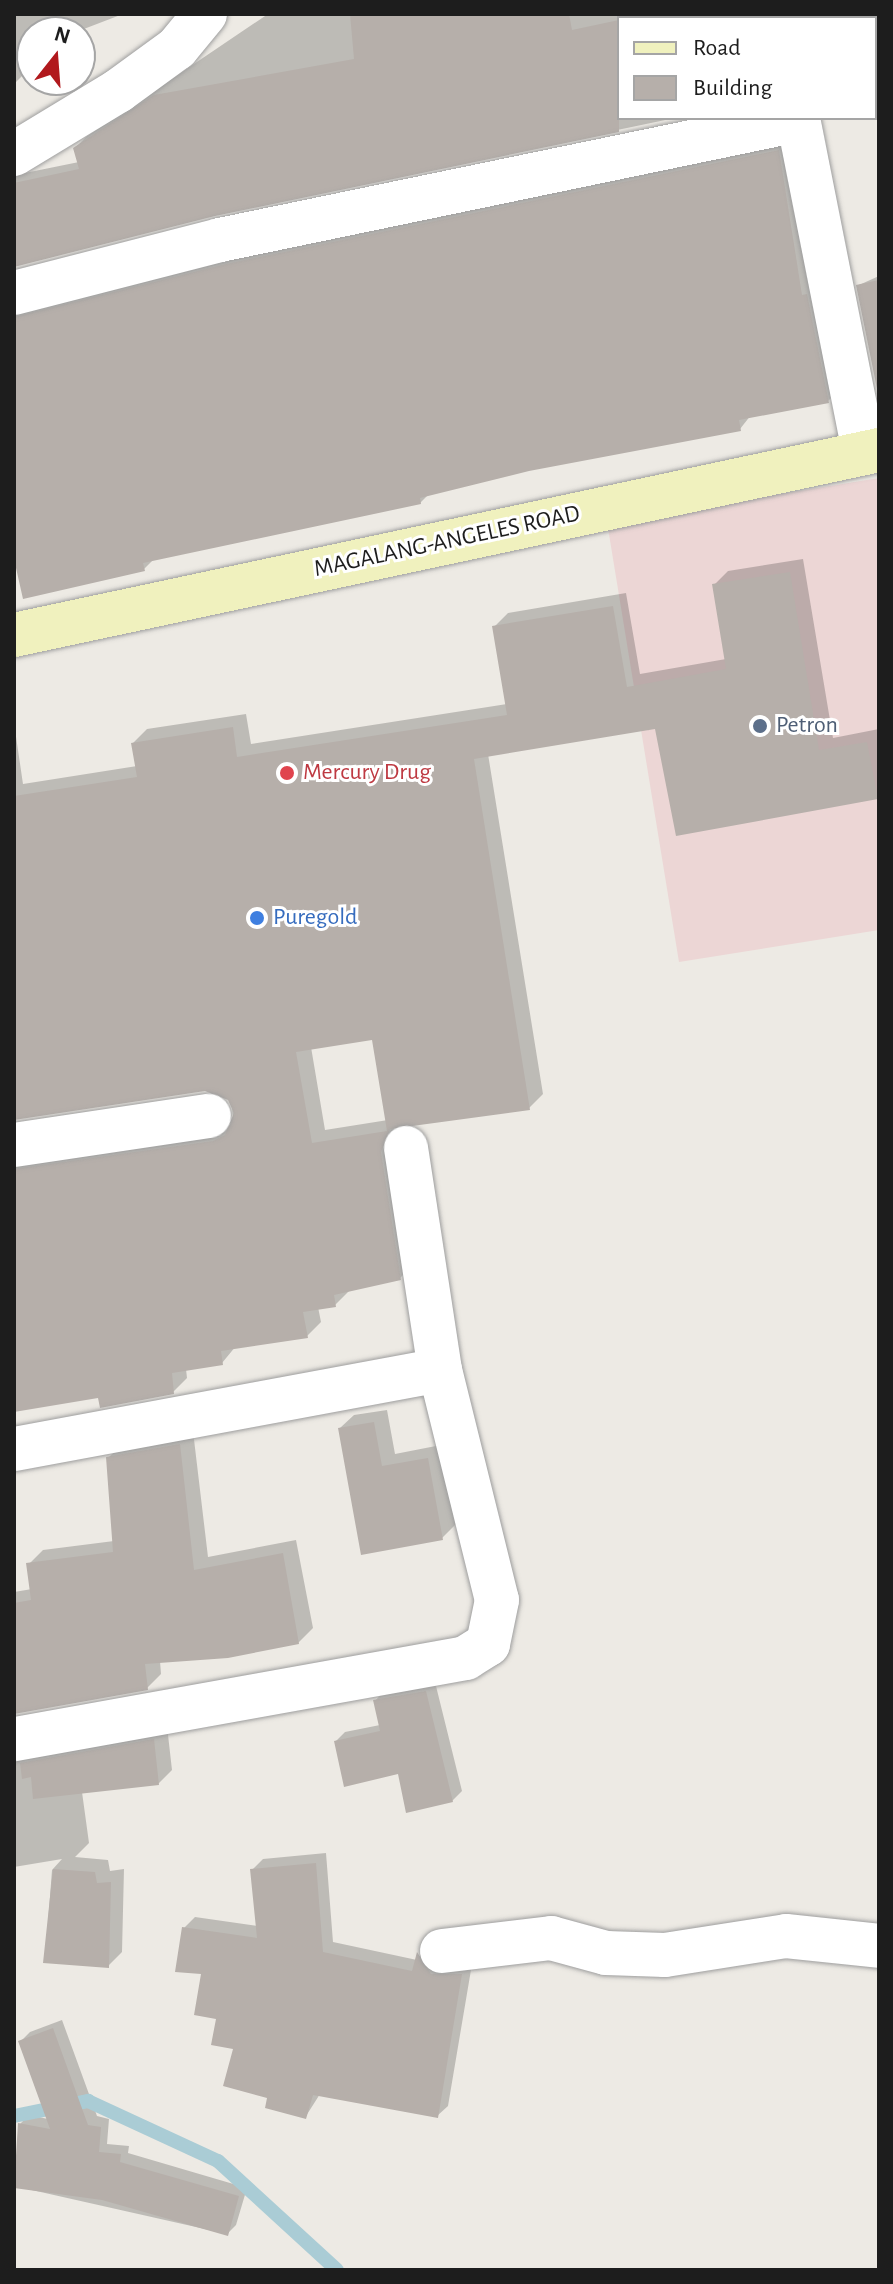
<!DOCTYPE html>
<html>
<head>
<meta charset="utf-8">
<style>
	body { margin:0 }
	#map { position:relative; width:893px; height:2284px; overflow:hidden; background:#edeae4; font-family:"Alegreya Sans",sans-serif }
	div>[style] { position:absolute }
	.commercial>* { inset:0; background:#ecd6d5 }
	.shadow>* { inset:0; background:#0003 }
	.stream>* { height:14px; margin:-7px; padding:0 7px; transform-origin:7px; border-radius:7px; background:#aaccd5 }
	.building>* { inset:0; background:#b6afaa }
	.roads { filter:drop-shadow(0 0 2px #9e9e9e) drop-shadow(0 0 2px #9e9e9e) }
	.minor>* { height:44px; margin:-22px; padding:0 22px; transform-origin:22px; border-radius:22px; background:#fff }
	.secondary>* { height:44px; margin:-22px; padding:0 22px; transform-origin:22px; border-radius:22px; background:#f0f1be }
	.dots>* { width:22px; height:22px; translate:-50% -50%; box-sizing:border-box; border:4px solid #fff; border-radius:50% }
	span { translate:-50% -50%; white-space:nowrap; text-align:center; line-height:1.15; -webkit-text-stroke:6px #fff; paint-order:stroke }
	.street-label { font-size:24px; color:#1d1d1d }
	.service-label { font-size:24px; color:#4e5e75 }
	.left { translate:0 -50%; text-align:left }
	.health-label { font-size:24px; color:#be3a42 }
	.shop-label { font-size:24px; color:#366cbe }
	.frame { position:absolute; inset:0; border:16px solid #1d1d1d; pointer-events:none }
	.legend { position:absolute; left:617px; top:16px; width:260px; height:104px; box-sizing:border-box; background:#fff; border:2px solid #a5a5a5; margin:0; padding:10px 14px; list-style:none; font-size:24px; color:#1d1d1d }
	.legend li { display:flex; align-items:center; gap:16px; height:40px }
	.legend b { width:40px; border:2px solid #a5a5a5 }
	.north { position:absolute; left:16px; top:16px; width:80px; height:80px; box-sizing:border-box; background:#fff; border:2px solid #a5a5a5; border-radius:50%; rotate:17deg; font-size:22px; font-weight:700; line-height:32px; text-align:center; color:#1d1d1d }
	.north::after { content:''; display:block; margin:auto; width:28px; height:36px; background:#b1191d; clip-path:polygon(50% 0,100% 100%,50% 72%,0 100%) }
</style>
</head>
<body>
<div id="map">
	<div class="commercial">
		<div style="clip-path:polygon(879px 478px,879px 930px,679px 962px,607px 522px)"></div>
	</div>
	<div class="shadow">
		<div style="clip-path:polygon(14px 14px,123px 14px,76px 32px,32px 32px,32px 47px,18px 52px,25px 73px,14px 84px)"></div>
		<div style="clip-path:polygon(268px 14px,732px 14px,733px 18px,619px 18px,619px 118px,675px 118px,214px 214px,14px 265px,14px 171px,15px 175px,79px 162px,75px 148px,86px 137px)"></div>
		<div style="clip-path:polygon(790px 139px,839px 390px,828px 401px,751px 415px,740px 429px,529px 469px,429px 494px,420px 503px,154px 559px,144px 569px,14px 553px,14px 302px)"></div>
		<div style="clip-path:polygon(879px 276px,879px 389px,859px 285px)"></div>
		<div style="clip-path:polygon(evenodd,803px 559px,833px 738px,879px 729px,879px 795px,657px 726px,488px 754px,543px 1094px,529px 1108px,399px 1125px,394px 1136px,414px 1264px,400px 1278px,349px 1291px,335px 1305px,318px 1307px,321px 1322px,307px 1336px,236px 1346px,222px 1363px,186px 1369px,187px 1378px,173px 1392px,100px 1396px,14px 1409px,14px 1149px,33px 1157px,234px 1124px,231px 1100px,206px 1089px,14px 1118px,14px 723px,23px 784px,137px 766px,133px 743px,147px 729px,246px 714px,251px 744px,507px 704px,494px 627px,508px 613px,626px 593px,640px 674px,726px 659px,714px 585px,728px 571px,803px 559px,374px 1038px,388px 1120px,325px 1130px,311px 1047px,374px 1038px)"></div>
		<div style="clip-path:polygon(387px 1410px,395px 1454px,441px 1445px,456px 1524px,442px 1538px,340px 1428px,354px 1415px)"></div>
		<div style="clip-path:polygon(193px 1431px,208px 1557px,296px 1540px,313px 1628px,298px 1643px,160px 1661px,161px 1674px,147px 1688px,14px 1712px,14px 1592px,32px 1589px,29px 1564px,43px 1550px,114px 1541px,108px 1458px,122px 1444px)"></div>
		<div style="clip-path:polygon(435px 1682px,462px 1791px,452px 1801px,336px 1741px,345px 1732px,380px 1725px,375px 1701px,384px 1691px)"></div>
		<div style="clip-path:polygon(167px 1726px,172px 1770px,158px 1784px,82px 1792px,89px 1843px,75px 1857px,108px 1860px,110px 1871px,124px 1869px,122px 1952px,108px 1966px,45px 1961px,52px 1870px,62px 1859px,14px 1867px,14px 1744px)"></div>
		<div style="clip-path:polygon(326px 1853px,333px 1942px,417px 1960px,429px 1943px,472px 1964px,448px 2106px,437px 2116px,320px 2094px,306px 2116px,235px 2047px,218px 2017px,184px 1928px,195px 1917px,258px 1926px,252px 1870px,263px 1859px)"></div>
		<div style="clip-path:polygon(62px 2020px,97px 2116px,109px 2119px,107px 2144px,129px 2146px,128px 2153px,247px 2188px,236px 2225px,227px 2234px,14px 2186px,20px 2124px,29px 2115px,48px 2119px,21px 2041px,30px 2032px)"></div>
	</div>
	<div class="stream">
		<div style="left:14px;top:2116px;width:76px;rotate:-11.5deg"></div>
		<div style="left:88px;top:2101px;width:143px;rotate:24.8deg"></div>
		<div style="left:218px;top:2161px;width:161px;rotate:42.5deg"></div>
	</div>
	<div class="building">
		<div style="clip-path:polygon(350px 14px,569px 14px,572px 30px,619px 20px,619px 132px,215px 216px,14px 267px,14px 183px,79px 169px,73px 148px,154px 95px,354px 59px)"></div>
		<div style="clip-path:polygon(779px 150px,802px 295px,807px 294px,829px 403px,739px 420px,741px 431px,529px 471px,420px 498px,421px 504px,143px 563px,145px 571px,23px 599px,14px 559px,14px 317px,226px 264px)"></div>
		<div style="clip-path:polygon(879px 280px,879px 394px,878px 394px,856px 285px)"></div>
		<div style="clip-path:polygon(evenodd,790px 572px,819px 750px,867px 742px,878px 799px,676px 836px,655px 729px,474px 759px,530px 1110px,390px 1129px,381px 1152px,401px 1280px,334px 1295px,336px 1307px,303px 1312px,308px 1338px,221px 1351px,223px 1365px,172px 1373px,174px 1394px,100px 1408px,98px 1398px,14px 1412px,14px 1169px,213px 1141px,225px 1135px,234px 1113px,228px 1100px,205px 1091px,14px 1120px,14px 796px,137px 777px,131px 743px,233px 727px,237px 757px,507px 715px,492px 626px,613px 606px,627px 687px,726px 669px,712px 584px,790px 572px,372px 1040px,387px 1131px,312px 1143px,296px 1052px,372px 1040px)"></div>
		<div style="clip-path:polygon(374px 1422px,382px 1466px,428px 1458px,443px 1540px,361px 1555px,338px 1428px)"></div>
		<div style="clip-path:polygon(180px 1444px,194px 1570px,283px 1553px,299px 1644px,228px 1658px,145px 1664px,148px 1690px,14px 1714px,14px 1603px,31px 1600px,26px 1563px,113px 1552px,106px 1457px)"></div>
		<div style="clip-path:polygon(426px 1691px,453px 1802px,406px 1813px,398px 1774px,344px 1787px,334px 1741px,380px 1731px,373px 1700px)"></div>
		<div style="clip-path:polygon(154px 1739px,159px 1785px,33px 1799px,31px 1777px,22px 1779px,20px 1763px)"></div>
		<div style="clip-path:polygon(316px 1863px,323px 1952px,412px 1971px,417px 1952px,431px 1974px,462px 1974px,438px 2118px,313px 2095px,306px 2119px,265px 2108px,267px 2098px,223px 2086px,233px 2049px,211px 2045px,216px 2019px,194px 2015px,201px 1974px,175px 1972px,182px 1927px,257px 1938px,250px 1869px)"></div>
		<div style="clip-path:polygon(53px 1869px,95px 1872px,97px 1883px,111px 1882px,109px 1968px,43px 1963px)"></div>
		<div style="clip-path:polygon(53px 2028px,88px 2125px,101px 2127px,99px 2152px,121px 2154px,120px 2162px,239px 2196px,228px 2236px,102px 2200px,14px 2188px,18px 2123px,50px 2129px,18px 2041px)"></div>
	</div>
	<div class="roads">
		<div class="minor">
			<div style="left:773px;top:14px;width:4px;rotate:76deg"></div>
			<div style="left:798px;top:118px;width:340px;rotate:78.8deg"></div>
			<div style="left:14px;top:154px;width:122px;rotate:-31.2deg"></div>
			<div style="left:118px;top:91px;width:73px;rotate:-36.1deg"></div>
			<div style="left:177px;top:48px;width:44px;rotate:-50.5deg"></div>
			<div style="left:14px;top:293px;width:213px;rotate:-14.4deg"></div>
			<div style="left:220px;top:240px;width:590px;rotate:-11.73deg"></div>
			<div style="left:14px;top:1145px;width:197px;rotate:-8.5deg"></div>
			<div style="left:406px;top:1148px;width:225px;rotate:81.3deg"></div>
			<div style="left:14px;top:1449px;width:433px;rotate:-10.5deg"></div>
			<div style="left:440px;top:1370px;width:237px;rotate:76.1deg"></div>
			<div style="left:497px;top:1600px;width:45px;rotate:101.6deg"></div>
			<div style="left:488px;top:1644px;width:26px;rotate:148deg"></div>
			<div style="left:466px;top:1658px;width:459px;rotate:169.8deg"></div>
			<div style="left:442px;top:1951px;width:110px;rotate:-6.8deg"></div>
			<div style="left:551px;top:1938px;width:57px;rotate:15.3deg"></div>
			<div style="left:606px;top:1953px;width:59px;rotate:1.9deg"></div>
			<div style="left:665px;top:1955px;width:122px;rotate:-8.9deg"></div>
			<div style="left:786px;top:1936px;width:94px;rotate:6.1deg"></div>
		</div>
		<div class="secondary">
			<div style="left:14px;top:635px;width:885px;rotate:-12.07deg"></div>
		</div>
	</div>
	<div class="dots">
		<div style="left:760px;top:726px;background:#5c6f8a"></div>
		<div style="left:287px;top:773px;background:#e0444e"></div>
		<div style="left:257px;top:918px;background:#3f7fe0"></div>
	</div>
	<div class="street-label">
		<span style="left:447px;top:542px;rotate:-12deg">MAGALANG-ANGELES ROAD</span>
	</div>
	<div class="service-label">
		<span class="left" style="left:776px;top:726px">Petron</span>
	</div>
	<div class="health-label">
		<span class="left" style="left:303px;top:773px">Mercury Drug</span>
	</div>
	<div class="shop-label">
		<span class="left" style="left:273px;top:918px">Puregold</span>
	</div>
	<div class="frame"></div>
	<ul class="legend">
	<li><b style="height:10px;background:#f0f1be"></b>Road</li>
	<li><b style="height:22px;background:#b6afaa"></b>Building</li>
	</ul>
	<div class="north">N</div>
</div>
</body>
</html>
